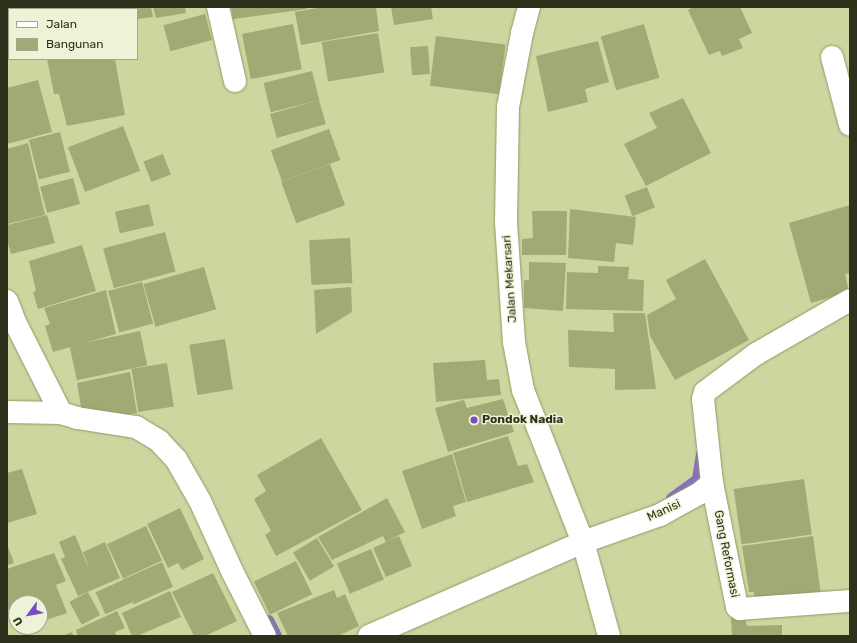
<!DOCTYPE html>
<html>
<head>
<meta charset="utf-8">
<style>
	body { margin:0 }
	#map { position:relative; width:857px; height:643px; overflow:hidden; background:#ccd69f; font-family:Rubik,sans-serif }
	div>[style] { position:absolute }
	.stream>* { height:10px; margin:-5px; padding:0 5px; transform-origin:5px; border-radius:5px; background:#8771bb }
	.building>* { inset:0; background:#a1aa75; transform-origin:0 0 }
	.roads { filter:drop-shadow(0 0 1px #919a66) drop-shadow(0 0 1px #919a66) }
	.street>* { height:22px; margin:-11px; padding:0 11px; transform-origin:11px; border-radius:11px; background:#fff }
	.dots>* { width:11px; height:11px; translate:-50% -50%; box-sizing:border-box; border:2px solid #eef3d8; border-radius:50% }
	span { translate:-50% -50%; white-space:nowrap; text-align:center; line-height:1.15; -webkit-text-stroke:3px #eef3d8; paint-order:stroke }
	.street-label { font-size:12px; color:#2e321c }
	.poi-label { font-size:12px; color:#2e321c; font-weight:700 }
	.left { translate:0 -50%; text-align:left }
	.frame { position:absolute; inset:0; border:8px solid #2e321c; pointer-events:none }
	.legend { position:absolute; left:8px; top:8px; width:130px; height:52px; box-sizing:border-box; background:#eef3d8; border:1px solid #a1a68d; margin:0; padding:5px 7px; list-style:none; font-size:12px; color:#2e321c }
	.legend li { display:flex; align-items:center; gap:8px; height:20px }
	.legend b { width:20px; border:1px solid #a1a68d }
	.north { position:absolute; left:8px; top:595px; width:40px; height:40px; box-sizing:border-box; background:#eef3d8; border:1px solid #a1a68d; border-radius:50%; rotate:238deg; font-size:11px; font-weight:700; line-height:16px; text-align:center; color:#2e321c }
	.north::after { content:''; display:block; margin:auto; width:14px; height:18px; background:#784cc5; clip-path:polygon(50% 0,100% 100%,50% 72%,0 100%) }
</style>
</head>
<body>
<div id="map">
	<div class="stream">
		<div style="left:671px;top:498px;width:32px;rotate:-36deg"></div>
		<div style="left:697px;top:479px;width:25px;rotate:-81deg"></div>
		<div style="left:269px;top:620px;width:18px;rotate:63deg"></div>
	</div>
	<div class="building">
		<div style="clip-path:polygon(56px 7px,72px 7px,73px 9px,50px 9px)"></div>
		<div style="clip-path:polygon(110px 7px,110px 9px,95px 9px,102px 7px)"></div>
		<div style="clip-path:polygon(132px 7px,151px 7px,153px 17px,137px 19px,137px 9px,133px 9px)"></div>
		<div style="clip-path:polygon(153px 7px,185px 7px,186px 13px,156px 18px)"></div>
		<div style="clip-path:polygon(231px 7px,306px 7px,307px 9px,233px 19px)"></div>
		<div style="clip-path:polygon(323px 7px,376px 7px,379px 31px,301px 45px,295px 12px)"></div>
		<div style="clip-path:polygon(391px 7px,431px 7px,433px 19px,394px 25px)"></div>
		<div style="clip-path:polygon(693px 7px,740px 7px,752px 33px,739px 39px,743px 48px,722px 56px,720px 51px,709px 55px,688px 10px)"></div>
		<div style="left:9px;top:13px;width:35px;height:2px;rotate:90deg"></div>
		<div style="left:205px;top:14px;width:27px;height:43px;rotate:75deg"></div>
		<div style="left:293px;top:24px;width:46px;height:52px;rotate:79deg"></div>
		<div style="left:644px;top:24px;width:56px;height:45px;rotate:74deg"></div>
		<div style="left:378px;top:33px;width:40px;height:57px;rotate:81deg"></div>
		<div style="left:436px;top:36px;width:70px;height:50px;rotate:7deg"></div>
		<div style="clip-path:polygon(598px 41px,609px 82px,585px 89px,588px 102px,548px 112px,536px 56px)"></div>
		<div style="left:428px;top:46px;width:28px;height:18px;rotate:86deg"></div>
		<div style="clip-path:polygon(47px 59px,115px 59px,125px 115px,67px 126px,59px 94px,54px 94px)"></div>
		<div style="left:312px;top:71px;width:30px;height:50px;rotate:76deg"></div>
		<div style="clip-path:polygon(38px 80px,52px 132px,7px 144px,7px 88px)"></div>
		<div style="clip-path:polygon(683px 98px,711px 153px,646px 186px,624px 144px,657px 128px,649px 113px)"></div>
		<div style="left:319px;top:100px;width:25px;height:51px;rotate:74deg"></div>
		<div style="left:123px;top:126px;width:48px;height:59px;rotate:69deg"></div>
		<div style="left:329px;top:129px;width:33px;height:62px;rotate:70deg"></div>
		<div style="left:60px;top:132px;width:41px;height:32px;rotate:76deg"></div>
		<div style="clip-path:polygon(28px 143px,45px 215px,7px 224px,7px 149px)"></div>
		<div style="left:163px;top:154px;width:22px;height:21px;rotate:69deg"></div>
		<div style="left:330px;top:164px;width:44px;height:52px;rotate:70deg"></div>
		<div style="left:73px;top:178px;width:27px;height:34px;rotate:75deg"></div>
		<div style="left:647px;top:187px;width:22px;height:24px;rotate:69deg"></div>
		<div style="left:149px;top:204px;width:22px;height:35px;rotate:77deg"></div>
		<div style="clip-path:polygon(850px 205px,850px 273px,845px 274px,849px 292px,811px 303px,789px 223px)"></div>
		<div style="clip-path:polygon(570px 209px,636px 217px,633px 245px,616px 243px,614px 262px,568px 258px)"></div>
		<div style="clip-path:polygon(532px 211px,567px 211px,566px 255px,522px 255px,522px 239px,533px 238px)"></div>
		<div style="clip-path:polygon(47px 215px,55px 243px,11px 254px,7px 240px,7px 225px)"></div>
		<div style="left:165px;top:232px;width:41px;height:64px;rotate:75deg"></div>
		<div style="left:350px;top:238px;width:45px;height:41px;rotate:87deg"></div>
		<div style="clip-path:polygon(82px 245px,96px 291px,38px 309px,33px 292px,36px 291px,29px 261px)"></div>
		<div style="clip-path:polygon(705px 259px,749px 340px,675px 380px,650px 336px,647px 315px,676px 299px,666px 280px)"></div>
		<div style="clip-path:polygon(529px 262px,566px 263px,563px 311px,524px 308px,524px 280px,529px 280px)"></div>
		<div style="clip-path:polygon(598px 266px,629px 267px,628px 279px,644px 280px,643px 311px,566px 309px,567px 272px,598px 273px)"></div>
		<div style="left:204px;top:267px;width:44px;height:63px;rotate:74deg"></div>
		<div style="left:142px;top:282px;width:43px;height:35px;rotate:75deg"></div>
		<div style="clip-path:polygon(351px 287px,352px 312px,316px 334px,314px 290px)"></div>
		<div style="clip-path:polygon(106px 290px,116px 334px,53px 352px,45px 326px,50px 324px,44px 308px)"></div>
		<div style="clip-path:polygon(613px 313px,645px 313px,656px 389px,615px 390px,615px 369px,569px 367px,568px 330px,614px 332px)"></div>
		<div style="left:140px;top:331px;width:35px;height:72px;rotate:78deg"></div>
		<div style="left:225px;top:339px;width:51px;height:36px;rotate:81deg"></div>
		<div style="clip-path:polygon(485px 360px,487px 380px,499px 379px,501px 395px,436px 402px,433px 363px)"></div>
		<div style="left:167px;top:363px;width:44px;height:36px;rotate:81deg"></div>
		<div style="clip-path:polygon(130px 372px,137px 413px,93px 421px,82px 413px,77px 383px)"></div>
		<div style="clip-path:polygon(503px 399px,514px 432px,448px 452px,435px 408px,464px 400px,467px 408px)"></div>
		<div style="clip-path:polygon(508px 436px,518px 466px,527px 464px,534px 482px,467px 502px,453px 453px)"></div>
		<div style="clip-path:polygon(321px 438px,362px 510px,276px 556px,265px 535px,271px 531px,254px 499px,266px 491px,257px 475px)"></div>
		<div style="clip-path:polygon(452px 454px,466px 502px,453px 506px,456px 516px,422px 529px,402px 471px)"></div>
		<div style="clip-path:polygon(22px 469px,37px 514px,7px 523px,7px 473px)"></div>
		<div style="left:804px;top:479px;width:56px;height:71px;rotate:82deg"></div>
		<div style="clip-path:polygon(387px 498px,405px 532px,387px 541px,399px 536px,412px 566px,386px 577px,373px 548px,386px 542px,383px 536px,332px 560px,318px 537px)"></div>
		<div style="clip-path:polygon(180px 508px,204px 559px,182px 570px,178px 563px,168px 568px,147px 524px)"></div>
		<div style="left:146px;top:526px;width:38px;height:43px;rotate:65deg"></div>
		<div style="clip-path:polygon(75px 535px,91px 574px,83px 552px,105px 542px,120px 578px,78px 596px,61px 559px,65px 557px,59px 542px)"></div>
		<div style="clip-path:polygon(813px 536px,821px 595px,755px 600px,754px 592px,749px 592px,742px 546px)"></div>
		<div style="left:317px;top:538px;width:33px;height:28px;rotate:59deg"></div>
		<div style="clip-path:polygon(7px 544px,14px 563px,7px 565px)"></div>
		<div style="left:371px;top:549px;width:33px;height:37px;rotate:67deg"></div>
		<div style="clip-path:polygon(54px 553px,66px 581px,56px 585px,67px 613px,40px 622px,40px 603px,16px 603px,16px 616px,12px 608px,7px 610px,7px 569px)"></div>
		<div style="left:296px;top:561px;width:37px;height:47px;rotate:64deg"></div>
		<div style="left:162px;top:562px;width:27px;height:43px;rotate:66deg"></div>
		<div style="clip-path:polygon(213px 573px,237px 621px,205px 636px,194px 636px,172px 592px)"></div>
		<div style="left:123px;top:580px;width:24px;height:30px;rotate:66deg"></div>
		<div style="clip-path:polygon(334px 590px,337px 598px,345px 594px,359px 626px,338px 636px,288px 636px,277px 613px)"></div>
		<div style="clip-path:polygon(170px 591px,181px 617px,137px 636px,132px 636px,122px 613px)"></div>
		<div style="left:88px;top:592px;width:26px;height:21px;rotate:62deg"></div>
		<div style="clip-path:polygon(117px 611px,125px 628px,115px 632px,116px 636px,78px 636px,76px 630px)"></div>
		<div style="clip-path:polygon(745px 617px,747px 626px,782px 625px,782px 636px,732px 636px,731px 618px)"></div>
		<div style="clip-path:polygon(72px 632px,73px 636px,62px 636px)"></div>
	</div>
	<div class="roads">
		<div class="street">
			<div style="left:218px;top:7px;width:76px;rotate:77.1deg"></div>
			<div style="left:529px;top:7px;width:27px;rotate:105deg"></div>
			<div style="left:522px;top:33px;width:75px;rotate:100.7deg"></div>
			<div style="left:508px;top:107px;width:115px;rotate:91deg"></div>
			<div style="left:506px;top:222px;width:120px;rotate:86.2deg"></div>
			<div style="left:514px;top:342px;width:49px;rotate:79.4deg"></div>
			<div style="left:523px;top:390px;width:163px;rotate:68.5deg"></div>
			<div style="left:583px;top:542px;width:98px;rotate:74.5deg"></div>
			<div style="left:832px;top:57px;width:70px;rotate:75.2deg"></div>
			<div style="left:7px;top:301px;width:25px;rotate:69deg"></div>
			<div style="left:16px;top:324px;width:100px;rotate:63.2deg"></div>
			<div style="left:7px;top:412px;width:54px;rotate:1.1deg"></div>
			<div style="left:61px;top:413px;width:17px;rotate:17deg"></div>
			<div style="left:77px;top:418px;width:60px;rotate:8.7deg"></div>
			<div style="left:136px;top:427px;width:27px;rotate:31deg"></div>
			<div style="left:159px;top:441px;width:25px;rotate:47deg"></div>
			<div style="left:176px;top:459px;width:48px;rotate:60.3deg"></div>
			<div style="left:200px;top:501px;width:79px;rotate:65.4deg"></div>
			<div style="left:233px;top:573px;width:71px;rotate:63.1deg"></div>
			<div style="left:712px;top:483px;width:126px;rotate:78.6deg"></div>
			<div style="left:737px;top:607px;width:4px;rotate:34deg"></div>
			<div style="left:740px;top:609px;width:110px;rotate:-4.2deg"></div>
			<div style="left:369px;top:636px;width:234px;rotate:-23.7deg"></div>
			<div style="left:583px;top:542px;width:82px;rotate:-19.3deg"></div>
			<div style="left:660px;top:515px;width:46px;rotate:-28.8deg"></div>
			<div style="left:700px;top:493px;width:16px;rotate:-40deg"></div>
			<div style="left:712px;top:483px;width:84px;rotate:-96.1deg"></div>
			<div style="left:703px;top:399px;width:7px;rotate:-74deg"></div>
			<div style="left:705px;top:392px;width:64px;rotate:-36.7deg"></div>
			<div style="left:756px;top:354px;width:108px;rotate:-29.9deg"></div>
		</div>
	</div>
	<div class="dots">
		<div style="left:474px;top:420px;background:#784cc5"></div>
	</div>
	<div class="street-label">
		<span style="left:510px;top:279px;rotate:-94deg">Jalan Mekarsari</span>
		<span style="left:664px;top:511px;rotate:-25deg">Manisi</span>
		<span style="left:726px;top:554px;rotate:79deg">Gang Reformasi</span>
	</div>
	<div class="poi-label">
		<span class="left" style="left:482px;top:420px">Pondok Nadia</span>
	</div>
	<div class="frame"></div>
	<ul class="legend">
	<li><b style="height:5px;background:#fff"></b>Jalan</li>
	<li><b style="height:11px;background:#a1aa75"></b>Bangunan</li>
	</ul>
	<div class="north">U</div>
</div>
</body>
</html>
